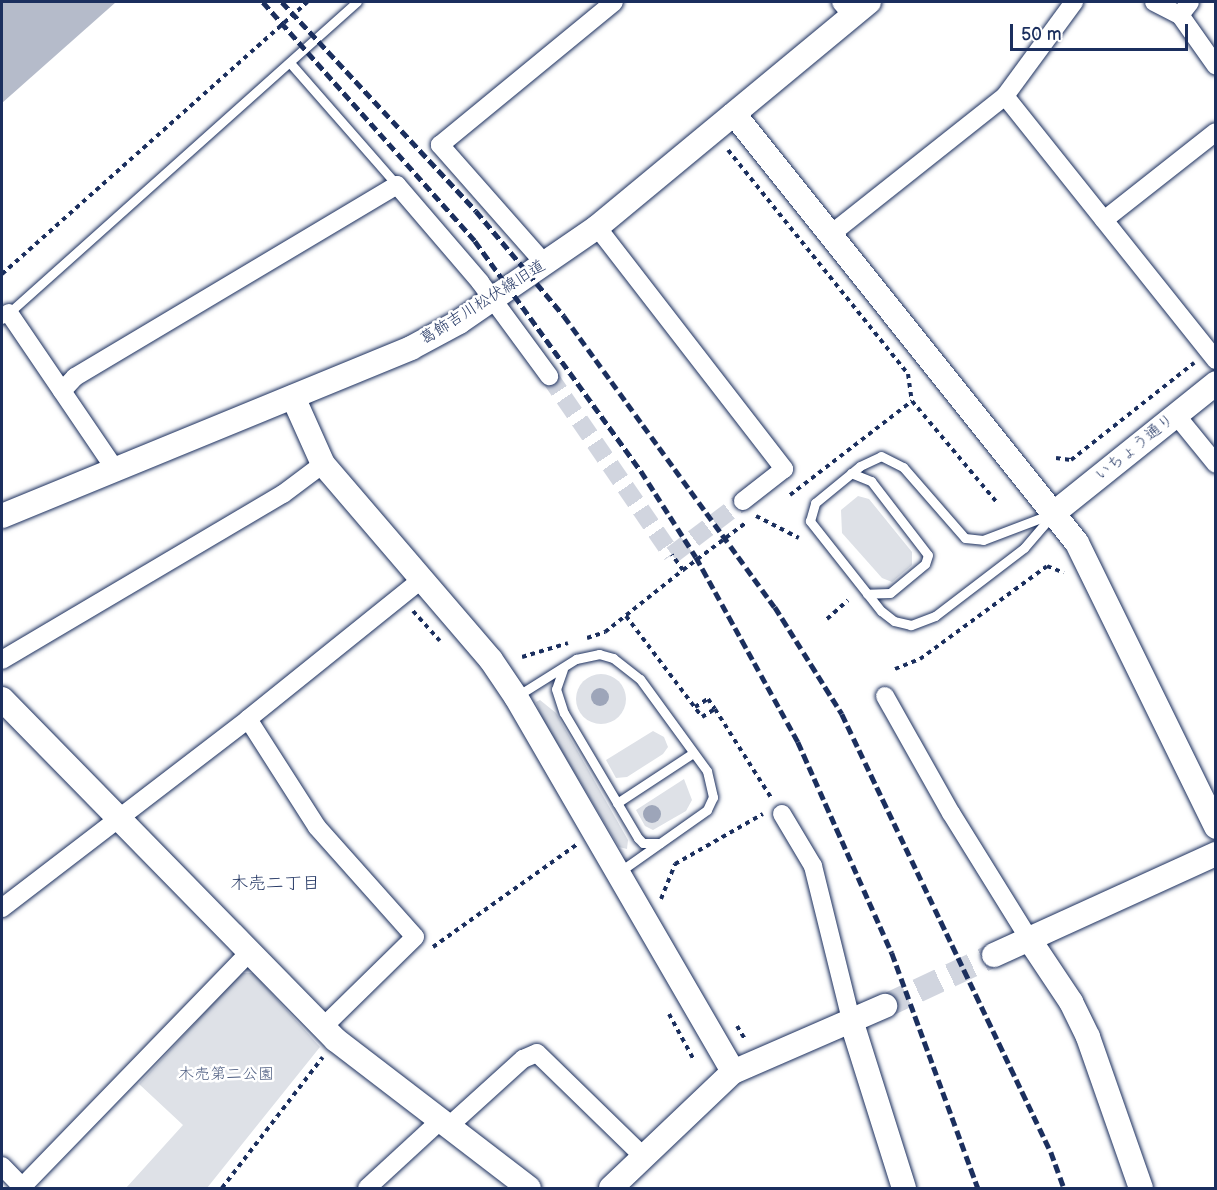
<!DOCTYPE html>
<html>
<head>
<meta charset="utf-8">
<style>
	body { margin:0 }
	#map { position:relative; width:1217px; height:1190px; overflow:hidden; background:#fff; font-family:"Balsamiq Sans","Klee One",sans-serif }
	div>[style] { position:absolute }
	.green>* { inset:0; background:#dee1e7 }
	.round { border-radius:50% }
	.water>* { inset:0; background:#b5bbca }
	.minor-tunnel>* { height:18px; margin-top:-9px; transform-origin:0; background:repeating-linear-gradient(90deg,#d1d5df 0 18px,transparent 0 27px) }
	.tertiary-tunnel>* { height:24px; margin-top:-12px; transform-origin:0; background:repeating-linear-gradient(90deg,#d1d5df 0 24px,transparent 0 36px) }
	.path>* { height:4px; margin-top:-2px; transform-origin:0; background:repeating-linear-gradient(90deg,#1b2f5e 0 4.5px,transparent 0 9px) }
	.roads { filter:drop-shadow(0 0 2px #1b2f5e) drop-shadow(0 0 2px #1b2f5e) }
	.service>* { height:9px; margin:-4.5px; padding:0 4.5px; transform-origin:4.5px; border-radius:4.5px; background:#fff }
	.minor>* { height:18px; margin:-9px; padding:0 9px; transform-origin:9px; border-radius:9px; background:#fff }
	.tertiary>* { height:24px; margin:-12px; padding:0 12px; transform-origin:12px; border-radius:12px; background:#fff }
	.rail>* { height:4.5px; margin-top:-2.25px; transform-origin:0; background:repeating-linear-gradient(90deg,#1b2f5e 0 9px,transparent 0 13.5px) }
	.trees>* { width:18px; height:18px; margin:-9px; border-radius:50%; background:#9da5b9 }
	span { translate:-50% -50%; white-space:nowrap; text-align:center; line-height:1.15; -webkit-text-stroke:5px #fff; paint-order:stroke }
	.street-label { font-size:16px; color:#1b2f5e }
	.park-label { font-size:16px; color:#4c5c80 }
	.neighbourhood-label { font-size:18px; color:#1b2f5e }
	.frame { position:absolute; inset:0; border:3px solid #1b2f5e; pointer-events:none }
	.scale { position:absolute; left:1010px; top:24px; width:178px; height:27px; box-sizing:border-box; border:3px solid #1b2f5e; border-top:0; padding-left:8px; font-size:18px; line-height:21px; white-space:nowrap; color:#1b2f5e; -webkit-text-stroke:4px #fff; paint-order:stroke }
</style>
</head>
<body>
<div id="map">
	<div class="green">
		<div style="clip-path:polygon(858px 496px,869px 499px,912px 552px,912px 565px,892px 582px,882px 578px,842px 533px,841px 510px)"></div>
		<div class="round" style="left:576px;top:674px;width:50px;height:50px"></div>
		<div style="clip-path:polygon(540px 700px,556px 713px,628px 840px,627px 849px,619px 847px,541px 716px,536px 702px)"></div>
		<div style="clip-path:polygon(653px 731px,664px 737px,668px 747px,663px 754px,627px 777px,616px 778px,606px 760px)"></div>
		<div style="clip-path:polygon(684px 779px,692px 800px,686px 811px,653px 830px,645px 826px,636px 810px)"></div>
		<div style="clip-path:polygon(241px 973px,253px 973px,320px 1047px,207px 1188px,126px 1188px,183px 1125px,139px 1084px)"></div>
	</div>
	<div class="water">
		<div style="clip-path:polygon(2px 2px,116px 2px,2px 103px)"></div>
	</div>
	<div class="minor-tunnel">
		<div style="left:549px;top:376px;width:217px;rotate:55.5deg"></div>
		<div style="left:672px;top:555px;width:89px;rotate:-37.3deg"></div>
	</div>
	<div class="tertiary-tunnel">
		<div style="left:885px;top:1006px;width:120px;rotate:-25.1deg"></div>
	</div>
	<div class="path">
		<div style="left:728px;top:150px;width:287px;rotate:51.2deg"></div>
		<div style="left:908px;top:374px;width:27px;rotate:82deg"></div>
		<div style="left:2px;top:274px;width:409px;rotate:-41.7deg"></div>
		<div style="left:1056px;top:458px;width:15px;rotate:8deg"></div>
		<div style="left:1071px;top:460px;width:157px;rotate:-38.3deg"></div>
		<div style="left:790px;top:495px;width:154px;rotate:-37.6deg"></div>
		<div style="left:912px;top:401px;width:134px;rotate:50.1deg"></div>
		<div style="left:756px;top:516px;width:48px;rotate:27.1deg"></div>
		<div style="left:683px;top:570px;width:80px;rotate:-36.9deg"></div>
		<div style="left:413px;top:611px;width:40px;rotate:48deg"></div>
		<div style="left:626px;top:616px;width:126px;rotate:53deg"></div>
		<div style="left:702px;top:717px;width:15px;rotate:-32deg"></div>
		<div style="left:715px;top:709px;width:107px;rotate:57.7deg"></div>
		<div style="left:827px;top:619px;width:28px;rotate:-42deg"></div>
		<div style="left:587px;top:638px;width:19px;rotate:-18deg"></div>
		<div style="left:605px;top:632px;width:100px;rotate:-38.5deg"></div>
		<div style="left:683px;top:570px;width:19px;rotate:-126deg"></div>
		<div style="left:522px;top:657px;width:48px;rotate:-16.9deg"></div>
		<div style="left:895px;top:669px;width:27px;rotate:-22deg"></div>
		<div style="left:920px;top:659px;width:157px;rotate:-36.2deg"></div>
		<div style="left:1047px;top:566px;width:18px;rotate:22deg"></div>
		<div style="left:695px;top:707px;width:15px;rotate:-32deg"></div>
		<div style="left:708px;top:699px;width:12px;rotate:55deg"></div>
		<div style="left:661px;top:899px;width:38px;rotate:-68deg"></div>
		<div style="left:675px;top:864px;width:101px;rotate:-29.6deg"></div>
		<div style="left:433px;top:947px;width:176px;rotate:-35.5deg"></div>
		<div style="left:669px;top:1014px;width:52px;rotate:61.5deg"></div>
		<div style="left:737px;top:1026px;width:17px;rotate:59deg"></div>
		<div style="left:222px;top:1188px;width:165px;rotate:-52.4deg"></div>
	</div>
	<div class="roads">
		<div class="service">
			<div style="left:291px;top:64px;width:161px;rotate:48.8deg"></div>
			<div style="left:2px;top:319px;width:476px;rotate:-41.8deg"></div>
			<div style="left:881px;top:456px;width:25px;rotate:27deg"></div>
			<div style="left:903px;top:467px;width:94px;rotate:48.9deg"></div>
			<div style="left:965px;top:538px;width:18px;rotate:6deg"></div>
			<div style="left:983px;top:540px;width:76px;rotate:-20.8deg"></div>
			<div style="left:1054px;top:513px;width:46px;rotate:130.6deg"></div>
			<div style="left:1024px;top:548px;width:112px;rotate:142.6deg"></div>
			<div style="left:935px;top:616px;width:26px;rotate:159deg"></div>
			<div style="left:911px;top:625px;width:17px;rotate:-167deg"></div>
			<div style="left:894px;top:621px;width:16px;rotate:-142deg"></div>
			<div style="left:881px;top:611px;width:115px;rotate:-128.3deg"></div>
			<div style="left:810px;top:521px;width:19px;rotate:-74deg"></div>
			<div style="left:815px;top:503px;width:58px;rotate:-39.4deg"></div>
			<div style="left:860px;top:466px;width:23px;rotate:-25deg"></div>
			<div style="left:851px;top:473px;width:22px;rotate:22deg"></div>
			<div style="left:871px;top:481px;width:93px;rotate:52.4deg"></div>
			<div style="left:928px;top:555px;width:9px;rotate:108deg"></div>
			<div style="left:925px;top:564px;width:45px;rotate:140.4deg"></div>
			<div style="left:890px;top:593px;width:23px;rotate:178deg"></div>
			<div style="left:563px;top:669px;width:21px;rotate:109deg"></div>
			<div style="left:556px;top:689px;width:25px;rotate:72deg"></div>
			<div style="left:564px;top:713px;width:145px;rotate:59.4deg"></div>
			<div style="left:638px;top:838px;width:7px;rotate:45deg"></div>
			<div style="left:643px;top:843px;width:17px"></div>
			<div style="left:517px;top:696px;width:70px;rotate:-32.1deg"></div>
			<div style="left:576px;top:659px;width:24px;rotate:-12deg"></div>
			<div style="left:599px;top:654px;width:15px;rotate:16deg"></div>
			<div style="left:613px;top:658px;width:34px;rotate:38deg"></div>
			<div style="left:640px;top:679px;width:114px;rotate:53.9deg"></div>
			<div style="left:707px;top:771px;width:27px;rotate:77deg"></div>
			<div style="left:713px;top:797px;width:14px;rotate:115deg"></div>
			<div style="left:707px;top:810px;width:108px;rotate:144.8deg"></div>
			<div style="left:617px;top:803px;width:91px;rotate:-33.3deg"></div>
		</div>
		<div class="minor">
			<div style="left:841px;top:2px;width:17px;rotate:50deg"></div>
			<div style="left:1154px;top:2px;width:29px;rotate:27deg"></div>
			<div style="left:1180px;top:15px;width:16px;rotate:-52deg"></div>
			<div style="left:1180px;top:15px;width:62px;rotate:54.8deg"></div>
			<div style="left:1005px;top:96px;width:338px;rotate:51.4deg"></div>
			<div style="left:1104px;top:220px;width:142px;rotate:-38.2deg"></div>
			<div style="left:597px;top:227px;width:306px;rotate:52.3deg"></div>
			<div style="left:784px;top:469px;width:52px;rotate:142deg"></div>
			<div style="left:831px;top:234px;width:222px;rotate:-38.4deg"></div>
			<div style="left:1005px;top:96px;width:117px;rotate:-53.7deg"></div>
			<div style="left:545px;top:264px;width:159px;rotate:-131.4deg"></div>
			<div style="left:440px;top:145px;width:225px;rotate:-39.4deg"></div>
			<div style="left:9px;top:313px;width:189px;rotate:55.8deg"></div>
			<div style="left:62px;top:391px;width:19px;rotate:-47deg"></div>
			<div style="left:75px;top:377px;width:375px;rotate:-30.8deg"></div>
			<div style="left:397px;top:185px;width:128px;rotate:49.4deg"></div>
			<div style="left:480px;top:282px;width:117px;rotate:53.7deg"></div>
			<div style="left:1176px;top:415px;width:63px;rotate:50.8deg"></div>
			<div style="left:2px;top:660px;width:326px;rotate:-30.6deg"></div>
			<div style="left:283px;top:494px;width:50px;rotate:-36.9deg"></div>
			<div style="left:885px;top:696px;width:134px;rotate:60.6deg"></div>
			<div style="left:951px;top:813px;width:148px;rotate:58.2deg"></div>
			<div style="left:248px;top:719px;width:128px;rotate:57.4deg"></div>
			<div style="left:317px;top:827px;width:147px;rotate:48.3deg"></div>
			<div style="left:415px;top:937px;width:129px;rotate:135.6deg"></div>
			<div style="left:782px;top:814px;width:61px;rotate:59.2deg"></div>
			<div style="left:813px;top:866px;width:159px;rotate:76.1deg"></div>
			<div style="left:2px;top:908px;width:310px;rotate:-37.5deg"></div>
			<div style="left:248px;top:719px;width:223px;rotate:-38.8deg"></div>
			<div style="left:449px;top:1126px;width:100px;rotate:-42.2deg"></div>
			<div style="left:523px;top:1059px;width:15px;rotate:-23deg"></div>
			<div style="left:537px;top:1053px;width:148px;rotate:44.2deg"></div>
			<div style="left:2px;top:1166px;width:29px;rotate:46deg"></div>
			<div style="left:22px;top:1187px;width:326px;rotate:-45.9deg"></div>
			<div style="left:367px;top:1188px;width:100px;rotate:-42.6deg"></div>
		</div>
		<div class="tertiary">
			<div style="left:734px;top:114px;width:549px;rotate:51.36deg"></div>
			<div style="left:1077px;top:543px;width:316px;rotate:63.9deg"></div>
			<div style="left:293px;top:397px;width:73px;rotate:65.9deg"></div>
			<div style="left:323px;top:464px;width:258px;rotate:49.4deg"></div>
			<div style="left:491px;top:660px;width:45px;rotate:56deg"></div>
			<div style="left:516px;top:697px;width:433px;rotate:59.9deg"></div>
			<div style="left:1054px;top:513px;width:208px;rotate:-38.7deg"></div>
			<div style="left:2px;top:516px;width:442px;rotate:-22.3deg"></div>
			<div style="left:411px;top:348px;width:55px;rotate:-28.4deg"></div>
			<div style="left:459px;top:322px;width:168px;rotate:-34.5deg"></div>
			<div style="left:597px;top:227px;width:353px;rotate:-39.6deg"></div>
			<div style="left:2px;top:699px;width:477px;rotate:45.6deg"></div>
			<div style="left:336px;top:1040px;width:243px;rotate:37.5deg"></div>
			<div style="left:1029px;top:939px;width:76px;rotate:56.3deg"></div>
			<div style="left:1071px;top:1002px;width:39px;rotate:64deg"></div>
			<div style="left:1088px;top:1037px;width:160px;rotate:70.7deg"></div>
			<div style="left:994px;top:955px;width:244px;rotate:-24.5deg"></div>
			<div style="left:851px;top:1020px;width:176px;rotate:72.5deg"></div>
			<div style="left:611px;top:1188px;width:168px;rotate:-43.6deg"></div>
			<div style="left:733px;top:1072px;width:166px;rotate:-23.5deg"></div>
		</div>
	</div>
	<div class="rail">
		<div style="left:263px;top:2px;width:319px;rotate:48.4deg"></div>
		<div style="left:475px;top:241px;width:284px;rotate:54.2deg"></div>
		<div style="left:641px;top:471px;width:102px;rotate:57.4deg"></div>
		<div style="left:696px;top:557px;width:211px;rotate:61.1deg"></div>
		<div style="left:798px;top:742px;width:231px;rotate:66deg"></div>
		<div style="left:892px;top:953px;width:250px;rotate:69.9deg"></div>
		<div style="left:282px;top:2px;width:285px;rotate:47.1deg"></div>
		<div style="left:476px;top:211px;width:137px;rotate:50deg"></div>
		<div style="left:564px;top:316px;width:359px;rotate:54.1deg"></div>
		<div style="left:775px;top:607px;width:126px;rotate:57.9deg"></div>
		<div style="left:842px;top:714px;width:485px;rotate:64.5deg"></div>
		<div style="left:1051px;top:1152px;width:38px;rotate:70deg"></div>
	</div>
	<div class="trees">
		<div style="left:600px;top:697px"></div>
		<div style="left:652px;top:814px"></div>
	</div>
	<div class="street-label">
		<span style="left:483px;top:303px;rotate:-32deg">葛飾吉川松伏線旧道</span>
		<span style="left:1135px;top:448px;rotate:-39deg">いちょう通り</span>
	</div>
	<div class="park-label">
		<span style="left:226px;top:1075px">木売第二公園</span>
	</div>
	<div class="neighbourhood-label">
		<span style="left:275px;top:884px">木売二丁目</span>
	</div>
	<div class="frame"></div>
	<div class="scale">50 m</div>
</div>
</body>
</html>
